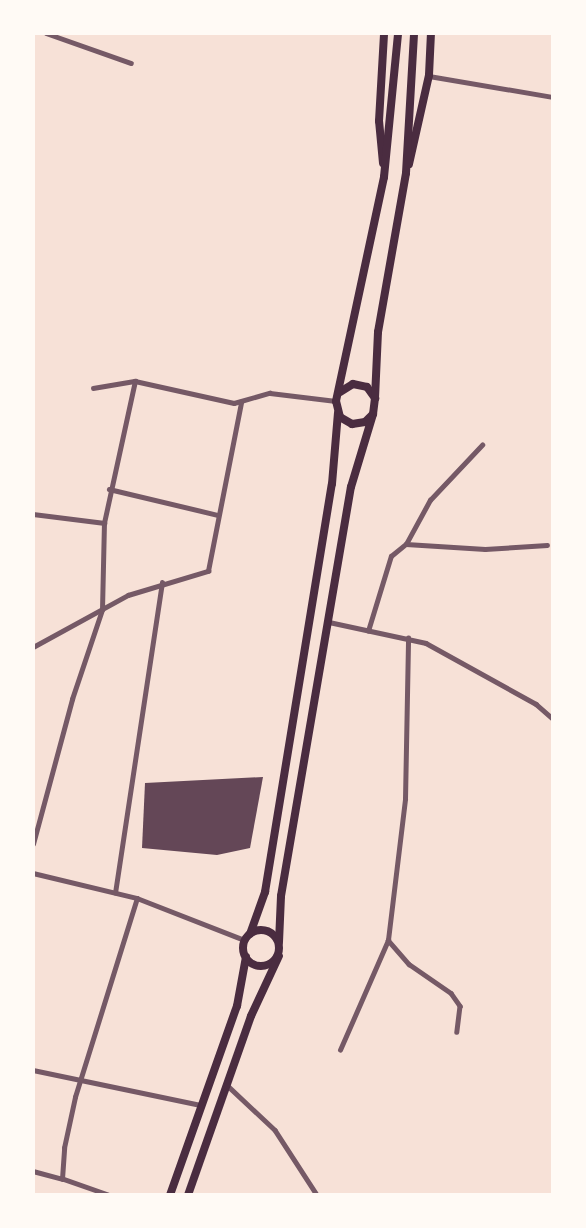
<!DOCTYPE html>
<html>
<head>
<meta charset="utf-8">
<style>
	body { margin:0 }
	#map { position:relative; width:586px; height:1228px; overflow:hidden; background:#f7e1d7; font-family:Georgia,serif }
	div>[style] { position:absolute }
	.building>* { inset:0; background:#644757 }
	.minor>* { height:4.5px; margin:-2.25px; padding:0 2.25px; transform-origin:2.25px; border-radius:2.25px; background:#755966 }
	.trunk>* { height:8px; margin:-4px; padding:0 4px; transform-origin:4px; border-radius:4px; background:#4a2c40 }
	.trunk>.ring { margin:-4px; padding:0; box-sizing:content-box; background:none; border:8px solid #4a2c40; border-radius:50% }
	span { translate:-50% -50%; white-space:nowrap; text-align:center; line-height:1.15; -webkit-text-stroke:7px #fffaf5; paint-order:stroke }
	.frame { position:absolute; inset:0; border:35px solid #fffaf5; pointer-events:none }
</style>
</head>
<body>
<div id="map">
	<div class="building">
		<div style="clip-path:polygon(263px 777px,250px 848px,217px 855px,142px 848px,145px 783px)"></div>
	</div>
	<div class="minor">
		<div style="left:46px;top:33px;width:90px;rotate:19.4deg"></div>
		<div style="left:429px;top:76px;width:126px;rotate:9.6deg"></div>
		<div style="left:93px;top:388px;width:43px;rotate:-9.5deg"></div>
		<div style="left:135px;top:381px;width:101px;rotate:12.5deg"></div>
		<div style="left:234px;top:403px;width:37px;rotate:-16deg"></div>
		<div style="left:270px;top:393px;width:66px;rotate:6.9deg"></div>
		<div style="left:109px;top:489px;width:112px;rotate:13.4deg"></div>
		<div style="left:33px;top:514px;width:72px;rotate:7.2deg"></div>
		<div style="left:406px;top:544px;width:79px;rotate:3.6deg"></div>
		<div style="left:485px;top:549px;width:62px;rotate:-3.7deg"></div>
		<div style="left:329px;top:622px;width:99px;rotate:12.2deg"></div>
		<div style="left:426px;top:643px;width:126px;rotate:29deg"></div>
		<div style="left:536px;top:704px;width:23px;rotate:41deg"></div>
		<div style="left:368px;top:631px;width:78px;rotate:-73deg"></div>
		<div style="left:391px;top:556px;width:19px;rotate:-39deg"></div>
		<div style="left:406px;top:544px;width:50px;rotate:-61.4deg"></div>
		<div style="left:430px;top:500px;width:76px;rotate:-46.6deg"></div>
		<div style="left:33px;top:647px;width:108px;rotate:-28.7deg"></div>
		<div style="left:128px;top:595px;width:84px;rotate:-16.7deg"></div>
		<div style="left:208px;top:571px;width:171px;rotate:-78.9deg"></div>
		<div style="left:33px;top:844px;width:150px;rotate:-74.9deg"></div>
		<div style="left:72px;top:699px;width:94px;rotate:-71.4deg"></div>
		<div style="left:102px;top:610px;width:87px;rotate:-88.7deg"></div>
		<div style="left:104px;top:523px;width:145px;rotate:-77.7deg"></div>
		<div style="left:33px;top:873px;width:107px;rotate:13.5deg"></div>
		<div style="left:137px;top:898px;width:116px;rotate:21.3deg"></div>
		<div style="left:115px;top:893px;width:314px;rotate:-81.4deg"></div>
		<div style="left:388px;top:940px;width:32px;rotate:49deg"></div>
		<div style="left:409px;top:964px;width:51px;rotate:34.6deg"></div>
		<div style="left:451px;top:993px;width:16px;rotate:55deg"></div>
		<div style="left:460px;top:1006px;width:26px;rotate:97deg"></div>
		<div style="left:340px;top:1050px;width:120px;rotate:-66.4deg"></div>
		<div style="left:388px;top:940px;width:142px;rotate:-83.1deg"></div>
		<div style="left:405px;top:799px;width:161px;rotate:-88.9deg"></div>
		<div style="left:33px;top:1070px;width:172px;rotate:11.8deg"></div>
		<div style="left:228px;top:1086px;width:64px;rotate:43.1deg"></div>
		<div style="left:275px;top:1130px;width:77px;rotate:57.1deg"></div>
		<div style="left:33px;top:1171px;width:30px;rotate:15deg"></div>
		<div style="left:108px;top:1195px;width:49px;rotate:-160.8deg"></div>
		<div style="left:62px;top:1179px;width:31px;rotate:-86deg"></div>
		<div style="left:64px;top:1148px;width:52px;rotate:-77.8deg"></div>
		<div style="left:75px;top:1097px;width:208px;rotate:-72.7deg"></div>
	</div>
	<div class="trunk">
		<div style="left:383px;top:163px;width:42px;rotate:-95.4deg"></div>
		<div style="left:379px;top:121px;width:88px;rotate:-86.7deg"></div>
		<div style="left:409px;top:164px;width:91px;rotate:-77.3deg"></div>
		<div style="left:429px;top:75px;width:42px;rotate:-87.3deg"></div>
		<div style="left:340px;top:392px;width:15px;rotate:-32deg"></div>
		<div style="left:353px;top:384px;width:14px;rotate:12deg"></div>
		<div style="left:367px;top:387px;width:14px;rotate:54deg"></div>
		<div style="left:375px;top:398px;width:16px;rotate:97deg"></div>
		<div style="left:373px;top:414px;width:11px;rotate:135deg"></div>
		<div style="left:365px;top:422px;width:13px;rotate:171deg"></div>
		<div style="left:352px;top:424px;width:14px;rotate:-150deg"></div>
		<div style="left:340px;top:417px;width:16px;rotate:-104deg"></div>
		<div style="left:336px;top:401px;width:229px;rotate:-77.9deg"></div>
		<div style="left:384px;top:177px;width:145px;rotate:-84.4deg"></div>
		<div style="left:375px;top:398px;width:66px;rotate:-87.4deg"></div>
		<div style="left:378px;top:332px;width:161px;rotate:-80deg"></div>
		<div style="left:406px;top:173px;width:140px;rotate:-86.7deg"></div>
		<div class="ring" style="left:243px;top:930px;width:28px;height:28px"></div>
		<div style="left:250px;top:934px;width:45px;rotate:-70.3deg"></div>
		<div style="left:265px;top:892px;width:413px;rotate:-80.7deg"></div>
		<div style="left:332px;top:484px;width:71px;rotate:-85.2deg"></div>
		<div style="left:279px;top:942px;width:46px;rotate:-87.5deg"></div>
		<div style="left:281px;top:896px;width:415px;rotate:-80.3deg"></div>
		<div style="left:351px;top:487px;width:76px;rotate:-73.2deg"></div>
		<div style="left:170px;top:1195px;width:201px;rotate:-70.5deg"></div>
		<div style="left:237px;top:1006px;width:50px;rotate:-79.6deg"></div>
		<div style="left:188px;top:1195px;width:190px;rotate:-70.6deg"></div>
		<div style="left:251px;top:1016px;width:66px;rotate:-65deg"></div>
	</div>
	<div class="frame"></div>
</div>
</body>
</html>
